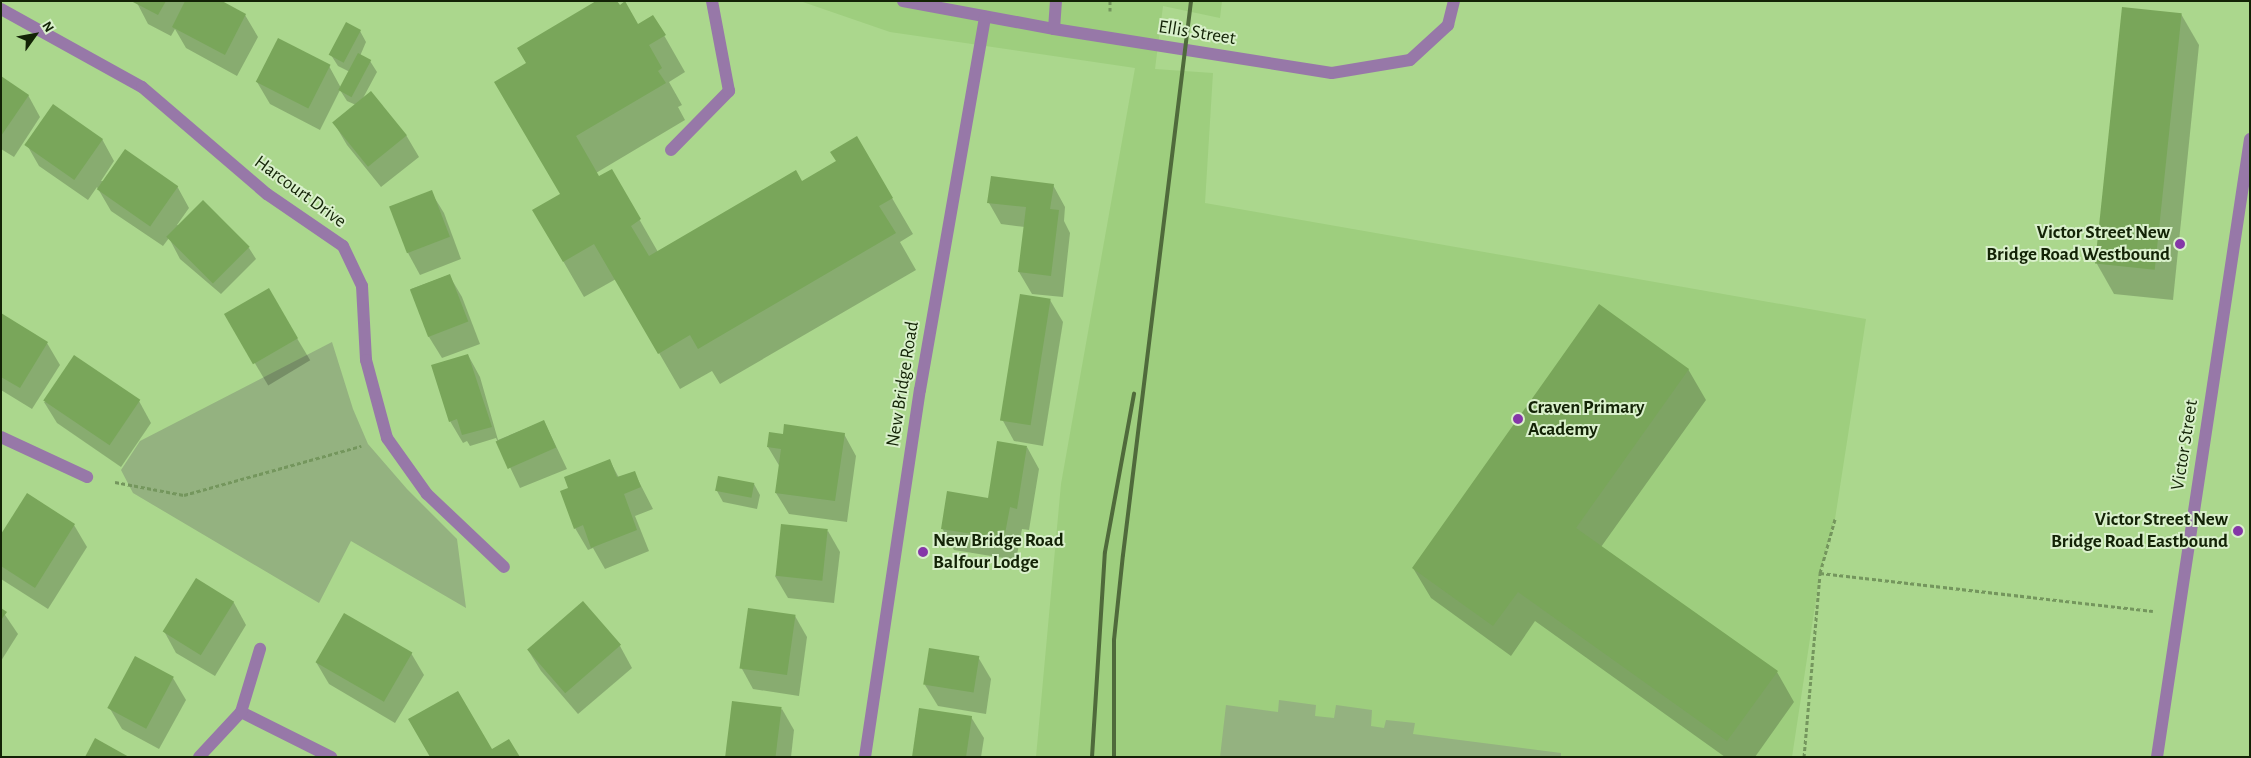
<!DOCTYPE html>
<html>
<head>
<meta charset="utf-8">
<style>
	body { margin:0 }
	#map { position:relative; width:2251px; height:758px; overflow:hidden; background:#abd78d; font-family:"Alegreya Sans",sans-serif }
	div>[style] { position:absolute }
	.built>* { inset:0; background:#9ece7e }
	.green>* { inset:0; background:#94b280 }
	.shadow>* { inset:0; background:#0003; transform-origin:0 0 }
	.building>* { inset:0; background:#79a65a; transform-origin:0 0 }
	.path>* { height:3px; margin-top:-1.5px; transform-origin:0; background:repeating-linear-gradient(90deg,#74965d 0 4px,transparent 0 6.5px) }
	.minor>* { height:12px; margin:-6px; padding:0 6px; transform-origin:6px; border-radius:6px; background:#9778a8 }
	.rail>* { height:4px; margin:-2px; padding:0 2px; transform-origin:2px; border-radius:2px; background:#4f6a3b }
	.dots>* { width:14px; height:14px; translate:-50% -50%; box-sizing:border-box; border:2px solid #d9f0cb; border-radius:50% }
	span { translate:-50% -50%; white-space:nowrap; text-align:center; line-height:1.15; -webkit-text-stroke:4px #d9f0cb; paint-order:stroke }
	.street-label { font-size:19px; color:#132306 }
	.poi-label { font-size:19px; color:#132306; font-weight:700 }
	.right { translate:-100% -50%; text-align:right }
	.left { translate:0 -50%; text-align:left }
	.frame { position:absolute; inset:0; border:2px solid #132306; pointer-events:none }
	.north { position:absolute; left:10px; top:10px; width:50px; height:50px; -webkit-text-stroke:4px #d9f0cb; paint-order:stroke; rotate:58deg; font-size:14px; font-weight:700; line-height:20px; text-align:center; color:#132306 }
	.north::after { content:''; display:block; margin:auto; width:18px; height:22px; background:#132306; clip-path:polygon(50% 0,100% 100%,50% 72%,0 100%) }
</style>
</head>
<body>
<div id="map">
	<div class="built">
		<div style="clip-path:polygon(800px 1px,1222px 1px,1220px 18px,1163px 6px,1155px 69px,1213px 73px,1205px 203px,1866px 319px,1835px 519px,1820px 573px,1792px 757px,1036px 757px,1061px 484px,1135px 68px,890px 32px)"></div>
	</div>
	<div class="green">
		<div style="clip-path:polygon(332px 342px,353px 409px,368px 444px,407px 489px,457px 539px,466px 608px,351px 541px,319px 603px,133px 493px,121px 470px,140px 441px)"></div>
		<div style="clip-path:polygon(1279px 700px,1316px 705px,1315px 716px,1334px 718px,1336px 705px,1372px 710px,1371px 726px,1384px 728px,1386px 720px,1415px 723px,1413px 734px,1561px 753px,1561px 757px,1220px 757px,1226px 705px,1278px 712px)"></div>
	</div>
	<div class="shadow">
		<div style="clip-path:polygon(136px 1px,219px 1px,245px 15px,258px 37px,237px 76px,186px 48px,175px 29px,171px 36px,148px 24px)"></div>
		<div style="clip-path:polygon(2181px 14px,2199px 45px,2173px 300px,2114px 294px,2097px 264px)"></div>
		<div style="clip-path:polygon(653px 16px,685px 72px,669px 82px,682px 105px,678px 107px,685px 120px,596px 173px,598px 178px,611px 170px,658px 252px,802px 183px,837px 162px,857px 138px,913px 234px,900px 242px,916px 270px,720px 384px,712px 371px,680px 389px,616px 279px,584px 297px,534px 211px,562px 194px,517px 119px)"></div>
		<div style="clip-path:polygon(360px 31px,366px 42px,360px 56px,370px 61px,377px 72px,362px 100px,406px 135px,419px 157px,381px 187px,347px 145px,334px 123px,356px 105px,347px 101px,340px 90px,320px 130px,270px 104px,257px 82px,329px 66px,341px 88px,350px 72px,338px 66px,331px 55px)"></div>
		<div style="clip-path:polygon(1px 78px,28px 95px,40px 117px,14px 157px,1px 149px)"></div>
		<div style="clip-path:polygon(102px 139px,114px 161px,101px 181px,177px 186px,189px 208px,177px 225px,249px 248px,256px 259px,221px 294px,180px 259px,169px 238px,163px 246px,111px 211px,97px 187px,88px 200px,39px 166px,27px 145px)"></div>
		<div style="clip-path:polygon(1053px 185px,1065px 207px,1064px 221px,1070px 233px,1063px 297px,1032px 294px,1019px 272px,1025px 227px,1001px 224px,989px 203px)"></div>
		<div style="clip-path:polygon(431px 192px,444px 213px,461px 259px,420px 275px,408px 253px)"></div>
		<div style="clip-path:polygon(449px 275px,462px 297px,480px 344px,442px 358px,429px 337px,411px 289px)"></div>
		<div style="left:268px;top:290px;width:82px;height:49px;rotate:59deg"></div>
		<div style="clip-path:polygon(1050px 300px,1063px 322px,1043px 446px,1014px 441px,1002px 419px)"></div>
		<div style="clip-path:polygon(1px 314px,47px 343px,60px 365px,32px 409px,1px 390px)"></div>
		<div style="clip-path:polygon(468px 355px,480px 377px,498px 440px,544px 421px,567px 469px,520px 488px,496px 438px,470px 446px,467px 441px,463px 443px,450px 421px)"></div>
		<div style="clip-path:polygon(1688px 369px,1706px 400px,1601px 547px,1777px 672px,1794px 702px,1755px 757px,1725px 757px,1535px 621px,1511px 656px,1431px 598px,1413px 568px)"></div>
		<div style="clip-path:polygon(139px 401px,151px 423px,121px 467px,57px 423px,44px 402px)"></div>
		<div style="clip-path:polygon(844px 434px,856px 456px,847px 522px,789px 514px,776px 493px,780px 467px,768px 447px,784px 435px)"></div>
		<div style="clip-path:polygon(1027px 447px,1039px 469px,1029px 530px,1022px 529px,1016px 560px,954px 550px,942px 528px,989px 499px)"></div>
		<div style="clip-path:polygon(610px 461px,619px 478px,634px 472px,653px 509px,635px 516px,649px 551px,605px 569px,593px 548px,588px 550px,575px 528px,570px 489px)"></div>
		<div style="clip-path:polygon(754px 484px,760px 495px,757px 509px,723px 502px,717px 491px)"></div>
		<div style="clip-path:polygon(74px 525px,87px 547px,48px 609px,1px 579px,1px 536px)"></div>
		<div style="clip-path:polygon(828px 531px,840px 552px,834px 603px,788px 598px,775px 576px)"></div>
		<div style="clip-path:polygon(196px 580px,234px 603px,246px 625px,215px 676px,176px 653px,164px 631px)"></div>
		<div style="clip-path:polygon(1px 609px,18px 634px,1px 661px)"></div>
		<div style="clip-path:polygon(795px 616px,807px 637px,799px 696px,753px 689px,741px 667px)"></div>
		<div style="clip-path:polygon(620px 646px,632px 668px,578px 714px,541px 671px,528px 650px)"></div>
		<div style="clip-path:polygon(411px 653px,424px 675px,395px 723px,329px 684px,316px 662px)"></div>
		<div style="clip-path:polygon(978px 657px,991px 679px,986px 714px,938px 706px,925px 685px)"></div>
		<div style="clip-path:polygon(173px 678px,186px 700px,159px 749px,122px 729px,109px 707px)"></div>
		<div style="clip-path:polygon(782px 709px,794px 730px,791px 757px,727px 757px)"></div>
		<div style="clip-path:polygon(971px 717px,984px 738px,981px 757px,913px 757px)"></div>
	</div>
	<div class="building">
		<div style="clip-path:polygon(131px 1px,166px 1px,158px 15px)"></div>
		<div style="clip-path:polygon(185px 1px,222px 1px,246px 14px,225px 55px,172px 27px)"></div>
		<div style="clip-path:polygon(596px 1px,617px 1px,620px 5px,625px 1px,638px 24px,653px 15px,666px 35px,649px 45px,662px 68px,658px 71px,666px 83px,576px 136px,599px 176px,612px 169px,641px 219px,631px 226px,649px 256px,796px 170px,802px 181px,836px 161px,830px 152px,857px 136px,893px 198px,879px 206px,896px 233px,698px 349px,690px 335px,658px 354px,594px 244px,563px 262px,532px 210px,560px 194px,494px 82px,526px 63px,517px 48px)"></div>
		<div style="left:2122px;top:7px;width:60px;height:258px;rotate:6deg"></div>
		<div style="left:346px;top:22px;width:17px;height:37px;rotate:28deg"></div>
		<div style="left:278px;top:38px;width:59px;height:49px;rotate:27deg"></div>
		<div style="left:358px;top:53px;width:15px;height:42px;rotate:28deg"></div>
		<div style="clip-path:polygon(1px 76px,29px 95px,1px 136px)"></div>
		<div style="left:371px;top:91px;width:57px;height:50px;rotate:51deg"></div>
		<div style="left:53px;top:104px;width:61px;height:50px;rotate:35deg"></div>
		<div style="left:125px;top:149px;width:65px;height:49px;rotate:35deg"></div>
		<div style="clip-path:polygon(991px 176px,1054px 184px,1050px 209px,1059px 210px,1051px 276px,1018px 272px,1026px 207px,987px 203px)"></div>
		<div style="left:432px;top:190px;width:50px;height:46px;rotate:69deg"></div>
		<div style="left:203px;top:200px;width:66px;height:52px;rotate:45deg"></div>
		<div style="left:450px;top:274px;width:51px;height:43px;rotate:69deg"></div>
		<div style="left:269px;top:288px;width:58px;height:52px;rotate:60deg"></div>
		<div style="left:1020px;top:294px;width:31px;height:128px;rotate:9deg"></div>
		<div style="clip-path:polygon(1599px 304px,1689px 369px,1576px 528px,1778px 671px,1727px 741px,1518px 592px,1493px 626px,1412px 568px)"></div>
		<div style="clip-path:polygon(1px 313px,48px 342px,20px 388px,1px 377px)"></div>
		<div style="clip-path:polygon(468px 354px,492px 427px,462px 435px,457px 419px,449px 422px,431px 365px)"></div>
		<div style="left:74px;top:355px;width:80px;height:55px;rotate:34deg"></div>
		<div style="left:544px;top:420px;width:30px;height:53px;rotate:66deg"></div>
		<div style="clip-path:polygon(784px 424px,845px 433px,835px 501px,775px 493px,781px 449px,767px 447px,769px 432px,783px 434px)"></div>
		<div style="clip-path:polygon(997px 441px,1027px 446px,1017px 509px,1010px 507px,1004px 539px,941px 529px,947px 491px,988px 498px)"></div>
		<div style="clip-path:polygon(610px 459px,617px 477px,635px 471px,641px 487px,624px 494px,637px 530px,591px 548px,583px 525px,574px 529px,560px 491px,568px 488px,564px 477px)"></div>
		<div style="left:718px;top:476px;width:37px;height:15px;rotate:11deg"></div>
		<div style="clip-path:polygon(27px 493px,75px 524px,35px 588px,1px 566px,1px 534px)"></div>
		<div style="left:781px;top:524px;width:47px;height:52px;rotate:6deg"></div>
		<div style="left:196px;top:578px;width:45px;height:63px;rotate:32deg"></div>
		<div style="left:583px;top:601px;width:58px;height:74px;rotate:49deg"></div>
		<div style="clip-path:polygon(1px 608px,7px 612px,1px 620px)"></div>
		<div style="left:748px;top:608px;width:48px;height:61px;rotate:8deg"></div>
		<div style="left:344px;top:613px;width:79px;height:57px;rotate:30deg"></div>
		<div style="left:929px;top:648px;width:51px;height:37px;rotate:9deg"></div>
		<div style="left:135px;top:656px;width:44px;height:59px;rotate:28deg"></div>
		<div style="clip-path:polygon(458px 691px,492px 749px,509px 739px,520px 757px,430px 757px,408px 719px)"></div>
		<div style="left:732px;top:701px;width:50px;height:56px;rotate:7deg"></div>
		<div style="clip-path:polygon(919px 708px,972px 716px,966px 757px,912px 757px)"></div>
		<div style="clip-path:polygon(95px 738px,129px 757px,85px 757px)"></div>
	</div>
	<div class="path">
		<div style="left:1110px;top:11px;width:10px;rotate:-90deg"></div>
		<div style="left:115px;top:482px;width:70px;rotate:10.7deg"></div>
		<div style="left:184px;top:495px;width:184px;rotate:-15.5deg"></div>
		<div style="left:1835px;top:519px;width:56px;rotate:105.5deg"></div>
		<div style="left:1820px;top:573px;width:335px;rotate:6.5deg"></div>
		<div style="left:1804px;top:757px;width:185px;rotate:-85deg"></div>
	</div>
	<div class="minor">
		<div style="left:903px;top:1px;width:154px;rotate:10.5deg"></div>
		<div style="left:1054px;top:29px;width:281px;rotate:9deg"></div>
		<div style="left:1332px;top:73px;width:79px;rotate:-9.5deg"></div>
		<div style="left:1410px;top:60px;width:52px;rotate:-42.6deg"></div>
		<div style="left:1448px;top:25px;width:25px;rotate:-76deg"></div>
		<div style="left:1px;top:9px;width:161px;rotate:29deg"></div>
		<div style="left:142px;top:87px;width:165px;rotate:40.6deg"></div>
		<div style="left:267px;top:194px;width:92px;rotate:34.4deg"></div>
		<div style="left:343px;top:246px;width:44px;rotate:64.6deg"></div>
		<div style="left:362px;top:286px;width:74px;rotate:86.9deg"></div>
		<div style="left:366px;top:360px;width:81px;rotate:74.9deg"></div>
		<div style="left:387px;top:438px;width:69px;rotate:54.5deg"></div>
		<div style="left:427px;top:494px;width:106px;rotate:43.5deg"></div>
		<div style="left:1054px;top:29px;width:28px;rotate:-86deg"></div>
		<div style="left:671px;top:150px;width:83px;rotate:-45.5deg"></div>
		<div style="left:729px;top:91px;width:92px;rotate:-100.7deg"></div>
		<div style="left:1px;top:437px;width:95px;rotate:24.9deg"></div>
		<div style="left:241px;top:712px;width:101px;rotate:26.6deg"></div>
		<div style="left:199px;top:757px;width:62px;rotate:-47deg"></div>
		<div style="left:241px;top:712px;width:66px;rotate:-73.2deg"></div>
		<div style="left:865px;top:757px;width:371px;rotate:-81.5deg"></div>
		<div style="left:920px;top:390px;width:379px;rotate:-80.1deg"></div>
		<div style="left:2157px;top:757px;width:625px;rotate:-81.44deg"></div>
	</div>
	<div class="rail">
		<div style="left:1092px;top:757px;width:205px;rotate:-86.4deg"></div>
		<div style="left:1105px;top:552px;width:161px;rotate:-79.6deg"></div>
		<div style="left:1114px;top:757px;width:117px;rotate:-90deg"></div>
		<div style="left:1114px;top:640px;width:85px;rotate:-84deg"></div>
		<div style="left:1123px;top:555px;width:558px;rotate:-83deg"></div>
	</div>
	<div class="dots">
		<div style="left:2180px;top:244px;background:#8537a8"></div>
		<div style="left:1518px;top:419px;background:#8537a8"></div>
		<div style="left:2238px;top:531px;background:#8537a8"></div>
		<div style="left:923px;top:552px;background:#8537a8"></div>
	</div>
	<div class="street-label">
		<span style="left:1197px;top:33px;rotate:9deg">Ellis Street</span>
		<span style="left:300px;top:192px;rotate:36deg">Harcourt Drive</span>
		<span style="left:903px;top:384px;rotate:-81deg">New Bridge Road</span>
		<span style="left:2185px;top:445px;rotate:-81deg">Victor Street</span>
	</div>
	<div class="poi-label">
		<span class="right" style="left:2170px;top:244px">Victor Street New<br>Bridge Road Westbound</span>
		<span class="left" style="left:1528px;top:419px">Craven Primary<br>Academy</span>
		<span class="right" style="left:2228px;top:531px">Victor Street New<br>Bridge Road Eastbound</span>
		<span class="left" style="left:933px;top:552px">New Bridge Road<br>Balfour Lodge</span>
	</div>
	<div class="frame"></div>
	<div class="north">N</div>
</div>
</body>
</html>
